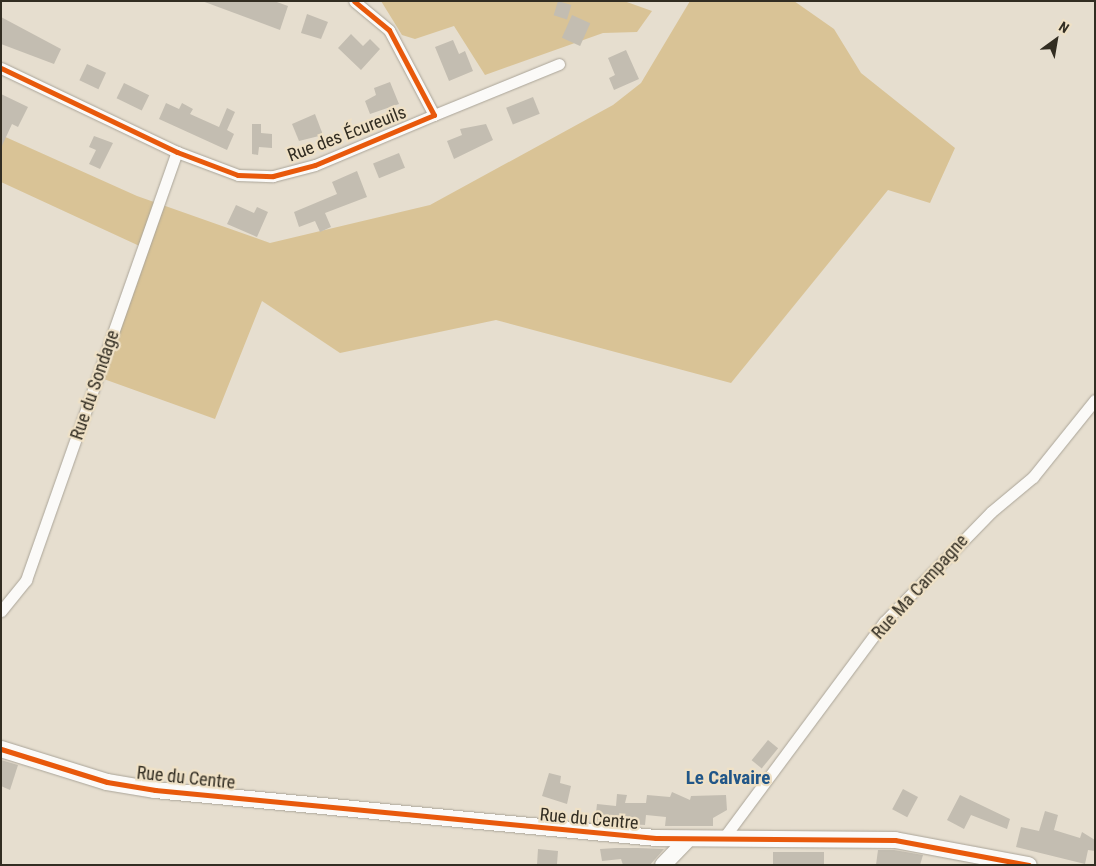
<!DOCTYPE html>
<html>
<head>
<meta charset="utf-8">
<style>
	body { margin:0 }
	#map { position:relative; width:1096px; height:866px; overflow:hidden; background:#e6decf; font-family:"Roboto Condensed",sans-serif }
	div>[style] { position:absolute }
	.forest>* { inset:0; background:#d9c396 }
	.building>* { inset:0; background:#c3bdb1; transform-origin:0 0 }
	.roads { filter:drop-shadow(0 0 1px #aaa498) drop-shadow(0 0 1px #aaa498) }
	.street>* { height:11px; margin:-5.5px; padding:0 5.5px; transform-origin:5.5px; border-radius:5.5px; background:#fbfaf8 }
	.secondary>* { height:16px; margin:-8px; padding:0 8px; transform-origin:8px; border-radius:8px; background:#fbfaf8 }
	.cycleway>* { height:5px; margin:-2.5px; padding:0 2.5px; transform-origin:2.5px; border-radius:2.5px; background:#e8590c }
	span { translate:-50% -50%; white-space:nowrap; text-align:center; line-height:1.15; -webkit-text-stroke:4.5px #efe1c6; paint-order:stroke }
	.street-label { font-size:18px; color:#322d22 }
	.neighbourhood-label { font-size:19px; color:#215688; font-weight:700 }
	.frame { position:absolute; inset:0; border:2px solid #322d22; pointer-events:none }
	.north { position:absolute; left:1031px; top:15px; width:50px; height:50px; -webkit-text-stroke:4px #efe1c6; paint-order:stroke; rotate:32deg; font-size:14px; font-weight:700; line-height:20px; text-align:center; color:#322d22 }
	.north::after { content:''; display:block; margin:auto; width:18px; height:22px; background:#322d22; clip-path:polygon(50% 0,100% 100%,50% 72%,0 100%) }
</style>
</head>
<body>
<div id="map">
	<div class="forest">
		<div style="clip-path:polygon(381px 1px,624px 1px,652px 11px,637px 32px,603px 33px,485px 75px,454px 26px,415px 39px,402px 35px)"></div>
		<div style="clip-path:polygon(690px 1px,794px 1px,834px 29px,861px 73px,955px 148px,930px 203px,888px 190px,731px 383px,496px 320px,340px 353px,262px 301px,215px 419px,101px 378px,146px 249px,1px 182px,1px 135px,137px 196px,270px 243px,430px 205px,613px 105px,641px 83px)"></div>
	</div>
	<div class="building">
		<div style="clip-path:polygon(202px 1px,274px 1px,288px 6px,280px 30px)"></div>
		<div style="left:558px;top:1px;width:14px;height:15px;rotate:17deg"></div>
		<div style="clip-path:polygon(307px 14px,328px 22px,321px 39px,301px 33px)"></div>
		<div style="left:572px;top:15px;width:20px;height:25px;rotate:24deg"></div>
		<div style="clip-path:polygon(1px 17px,61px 49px,54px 64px,1px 44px)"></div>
		<div style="clip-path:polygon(351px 34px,363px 46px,370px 39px,380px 49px,361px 70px,338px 48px)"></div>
		<div style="clip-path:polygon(453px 40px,459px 54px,465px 51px,473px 71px,449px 81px,435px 47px)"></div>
		<div style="clip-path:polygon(626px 50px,639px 79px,614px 90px,609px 78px,615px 75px,608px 58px)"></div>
		<div style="left:87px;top:64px;width:21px;height:18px;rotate:25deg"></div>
		<div style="clip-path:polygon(390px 82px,399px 104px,370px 114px,365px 101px,376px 95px,374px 88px)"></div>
		<div style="left:124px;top:83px;width:28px;height:17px;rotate:26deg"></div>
		<div style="clip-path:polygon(1px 94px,28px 107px,18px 127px,12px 124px,1px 148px)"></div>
		<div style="left:533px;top:97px;width:18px;height:29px;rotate:68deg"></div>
		<div style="clip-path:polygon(166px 103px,179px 109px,182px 103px,193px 109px,190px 114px,219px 127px,227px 108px,235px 112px,227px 130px,234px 134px,227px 150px,159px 119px)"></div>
		<div style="clip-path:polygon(315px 114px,323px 135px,299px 141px,292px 124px)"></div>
		<div style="clip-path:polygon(252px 124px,261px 124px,261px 133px,272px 134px,272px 148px,259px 147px,258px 155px,252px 154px)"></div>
		<div style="clip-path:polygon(486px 124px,493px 140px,454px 159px,447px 141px,462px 135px,460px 129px)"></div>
		<div style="clip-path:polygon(94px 136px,113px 143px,100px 169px,89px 164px,96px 150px,89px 147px)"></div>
		<div style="left:399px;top:153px;width:16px;height:28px;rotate:68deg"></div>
		<div style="clip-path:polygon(357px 171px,367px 197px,325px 213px,331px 227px,320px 232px,315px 221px,299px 227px,294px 212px,337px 194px,332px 182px)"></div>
		<div style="clip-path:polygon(236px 205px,254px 213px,257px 207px,268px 212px,257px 237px,227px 224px)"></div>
		<div style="left:768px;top:740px;width:13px;height:26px;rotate:39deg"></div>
		<div style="clip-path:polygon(1px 760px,18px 765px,10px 790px,1px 786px)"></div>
		<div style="clip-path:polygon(549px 773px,561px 776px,560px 783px,571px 786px,567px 804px,542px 796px)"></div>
		<div style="left:903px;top:789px;width:17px;height:23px;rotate:28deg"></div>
		<div style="clip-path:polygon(672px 792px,690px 800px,691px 796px,726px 795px,727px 810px,713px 818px,713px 826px,665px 826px,666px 817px,646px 815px,645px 825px,595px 822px,597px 804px,616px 806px,617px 794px,627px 795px,625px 803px,646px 803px,647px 795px,670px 797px)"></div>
		<div style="clip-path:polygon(960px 795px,1010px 819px,1007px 829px,971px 815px,964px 829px,947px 820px)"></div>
		<div style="clip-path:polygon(1045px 811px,1058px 815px,1054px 830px,1080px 838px,1082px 832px,1095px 840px,1095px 851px,1088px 850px,1085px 864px,1016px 847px,1021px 827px,1039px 831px)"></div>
		<div style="clip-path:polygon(616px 848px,638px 848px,664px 849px,650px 865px,623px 865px,621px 859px,602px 861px,600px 849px)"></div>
		<div style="clip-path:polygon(538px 849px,558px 851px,557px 864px,537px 865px)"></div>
		<div style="clip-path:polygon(878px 850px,894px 850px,923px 855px,920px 865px,876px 865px)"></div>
		<div style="left:773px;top:852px;width:51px;height:13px"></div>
	</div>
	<div class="roads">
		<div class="street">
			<div style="left:1px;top:68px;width:195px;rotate:25.5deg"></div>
			<div style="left:177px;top:152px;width:65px;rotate:20.7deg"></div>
			<div style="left:238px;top:175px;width:35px;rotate:2deg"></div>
			<div style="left:273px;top:176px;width:43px;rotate:-14.7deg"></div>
			<div style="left:315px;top:165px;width:129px;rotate:-22.8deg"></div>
			<div style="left:434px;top:115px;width:96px;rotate:-117.9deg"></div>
			<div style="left:389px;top:30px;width:45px;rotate:-140.4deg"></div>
			<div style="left:434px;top:115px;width:135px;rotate:-22.2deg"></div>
			<div style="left:1px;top:611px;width:40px;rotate:-51deg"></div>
			<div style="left:26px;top:580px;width:454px;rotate:-70.6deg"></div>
			<div style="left:725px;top:836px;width:267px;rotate:-53.4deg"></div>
			<div style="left:884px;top:622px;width:153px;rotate:-45.8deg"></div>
			<div style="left:991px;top:512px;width:55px;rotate:-39.8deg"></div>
			<div style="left:1033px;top:477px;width:99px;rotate:-51.2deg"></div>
		</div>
		<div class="secondary">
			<div style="left:1px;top:749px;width:111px;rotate:17.3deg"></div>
			<div style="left:107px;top:782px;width:49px;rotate:9.5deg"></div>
			<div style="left:155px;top:790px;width:503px;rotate:5.47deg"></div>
			<div style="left:656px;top:838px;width:239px;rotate:0.5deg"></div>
			<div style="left:895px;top:840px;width:136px;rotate:10.6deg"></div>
			<div style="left:663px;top:865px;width:33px;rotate:-46deg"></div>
		</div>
	</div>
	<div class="cycleway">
		<div style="left:1px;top:68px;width:195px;rotate:25.5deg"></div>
		<div style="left:177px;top:152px;width:65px;rotate:20.7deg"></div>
		<div style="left:238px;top:175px;width:35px;rotate:2deg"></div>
		<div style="left:273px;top:176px;width:43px;rotate:-14.7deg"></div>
		<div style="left:315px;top:165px;width:129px;rotate:-22.8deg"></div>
		<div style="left:434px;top:115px;width:96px;rotate:-117.9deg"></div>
		<div style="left:389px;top:30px;width:45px;rotate:-140.4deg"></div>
		<div style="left:1px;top:749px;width:111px;rotate:17.3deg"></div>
		<div style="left:107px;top:782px;width:49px;rotate:9.5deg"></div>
		<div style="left:155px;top:790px;width:503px;rotate:5.47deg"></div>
		<div style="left:656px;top:838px;width:239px;rotate:0.5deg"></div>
		<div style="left:895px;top:840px;width:136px;rotate:10.6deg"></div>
	</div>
	<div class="street-label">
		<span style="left:347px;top:134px;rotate:-21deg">Rue des Écureuils</span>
		<span style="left:95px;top:385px;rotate:-71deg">Rue du Sondage</span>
		<span style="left:920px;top:587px;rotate:-48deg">Rue Ma Campagne</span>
		<span style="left:186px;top:778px;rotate:6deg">Rue du Centre</span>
		<span style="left:589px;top:819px;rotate:5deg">Rue du Centre</span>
	</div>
	<div class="neighbourhood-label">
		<span style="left:728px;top:778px">Le Calvaire</span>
	</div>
	<div class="frame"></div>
	<div class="north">N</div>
</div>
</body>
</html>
